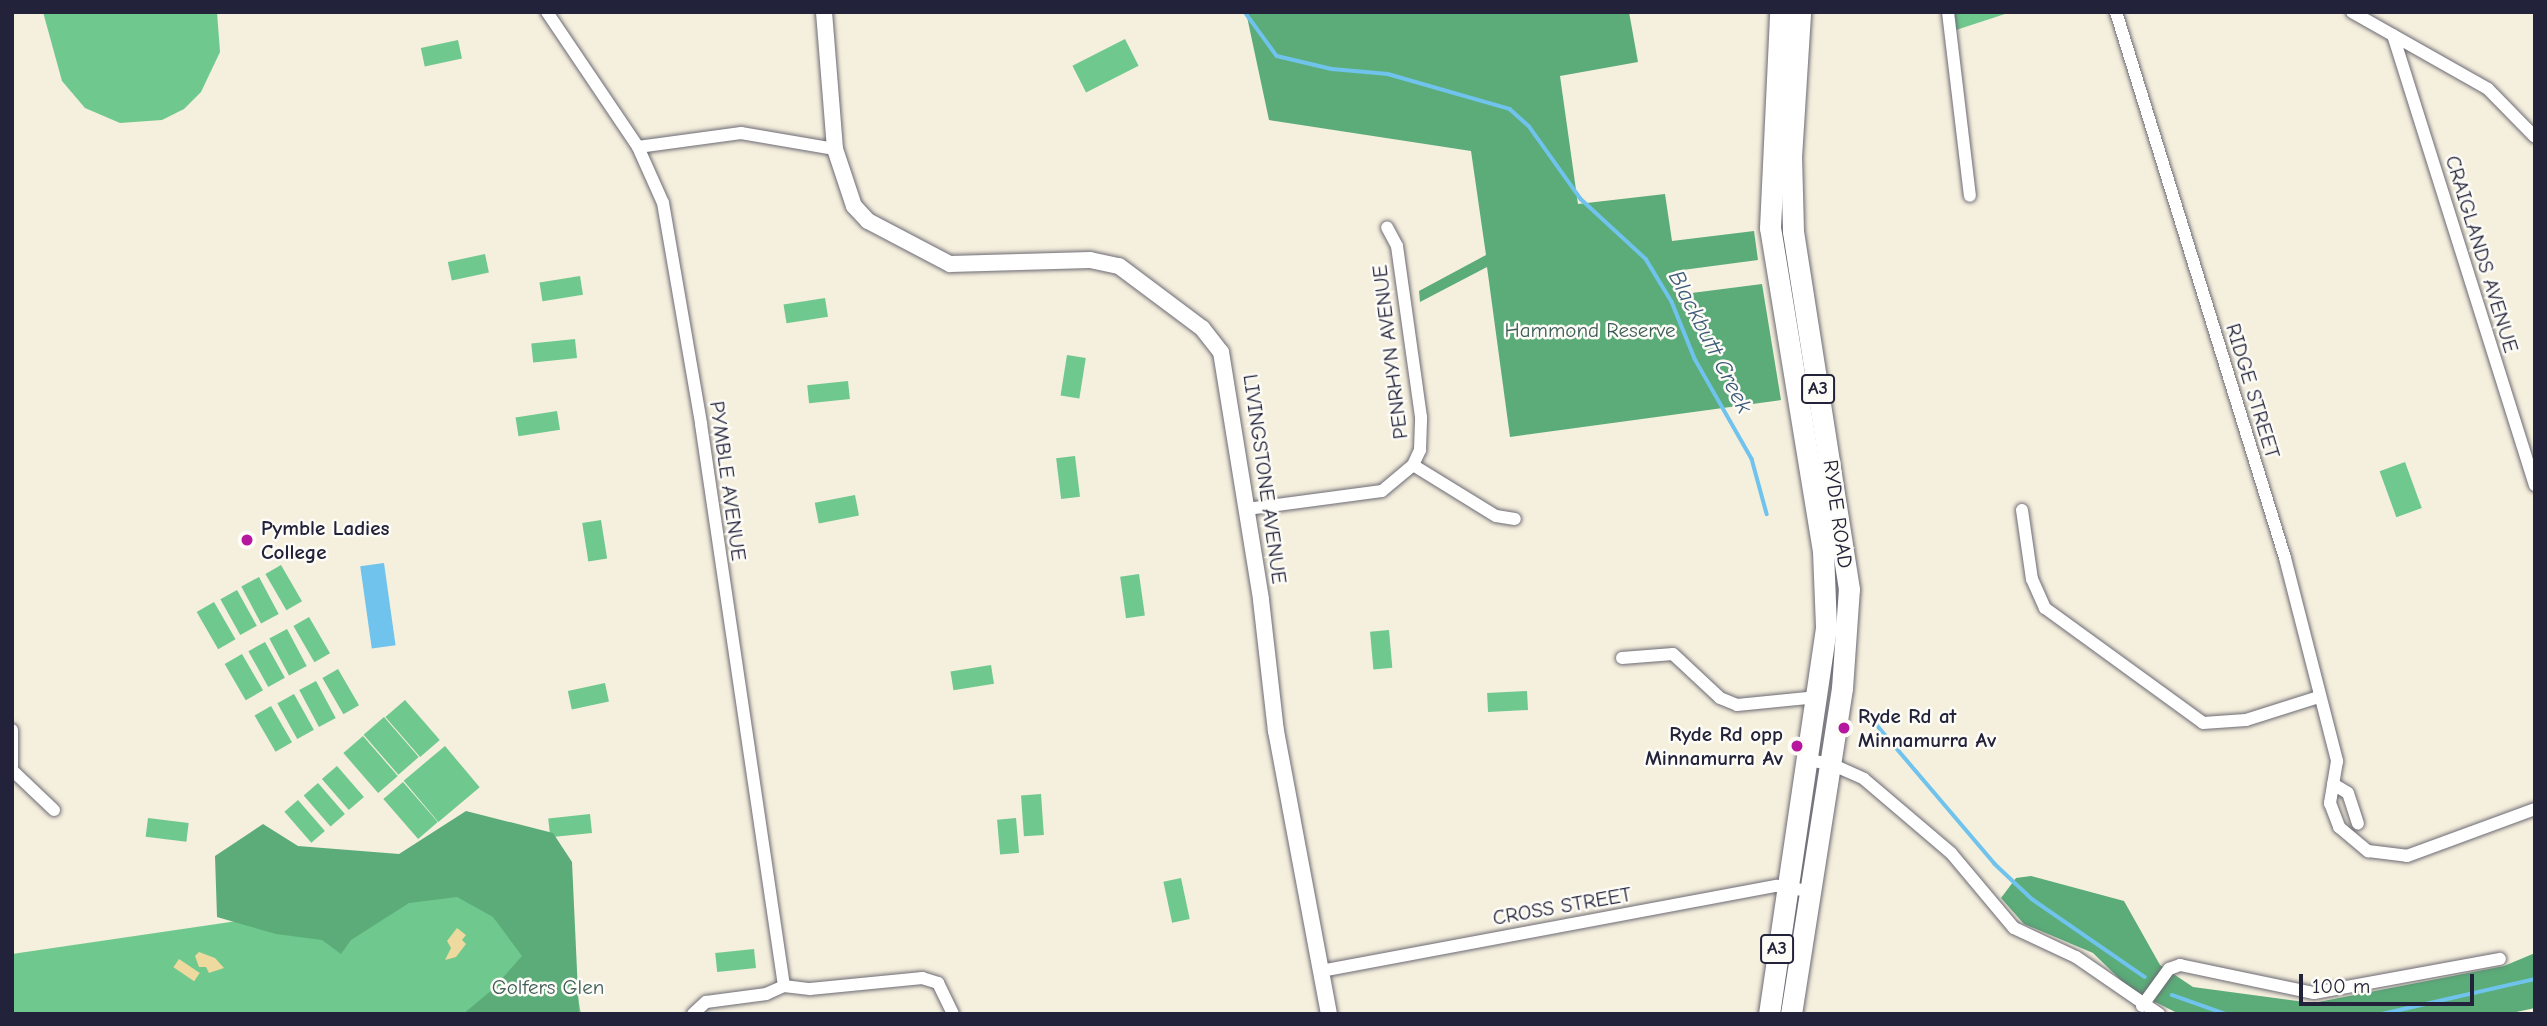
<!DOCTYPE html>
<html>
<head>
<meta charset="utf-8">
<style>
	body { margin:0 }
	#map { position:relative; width:2547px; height:1026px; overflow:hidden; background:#f5efdd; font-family:"Comic Neue",sans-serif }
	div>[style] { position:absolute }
	.green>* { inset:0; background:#6fc88e; transform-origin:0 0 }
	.forest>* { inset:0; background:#5bac79 }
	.sand>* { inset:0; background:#eeda9e; transform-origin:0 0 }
	.water>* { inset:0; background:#70c3ec; transform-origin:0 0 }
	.stream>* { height:3.5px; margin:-1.75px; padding:0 1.75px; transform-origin:1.75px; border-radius:1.75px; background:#70c3ec }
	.roads { filter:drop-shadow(0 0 2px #6c6a74) drop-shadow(0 0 2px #6c6a74) }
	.minor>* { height:12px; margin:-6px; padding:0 6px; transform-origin:6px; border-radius:6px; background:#fff }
	.tertiary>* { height:16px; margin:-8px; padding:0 8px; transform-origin:8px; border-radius:8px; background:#fff }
	.trunk>* { height:21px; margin:-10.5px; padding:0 10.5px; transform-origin:10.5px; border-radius:10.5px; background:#fff }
	.dots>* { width:19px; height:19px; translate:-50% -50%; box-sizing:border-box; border:4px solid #fdfcf7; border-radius:50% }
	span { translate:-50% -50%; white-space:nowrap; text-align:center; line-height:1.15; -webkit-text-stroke:5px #fdfcf7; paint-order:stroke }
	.shield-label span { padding:2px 5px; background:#fdfcf7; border:2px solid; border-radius:5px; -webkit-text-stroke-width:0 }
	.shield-label { font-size:19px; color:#22223b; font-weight:700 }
	.street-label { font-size:21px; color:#22223b }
	.park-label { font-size:21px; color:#3d5c58 }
	.poi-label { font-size:21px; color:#22223b; font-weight:700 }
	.left { translate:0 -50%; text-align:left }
	.right { translate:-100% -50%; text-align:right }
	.water-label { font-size:23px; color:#3d5a79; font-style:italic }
	.frame { position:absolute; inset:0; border:14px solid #22223b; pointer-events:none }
	.scale { position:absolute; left:2299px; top:974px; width:175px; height:32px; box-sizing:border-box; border:4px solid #22223b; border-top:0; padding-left:9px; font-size:21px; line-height:24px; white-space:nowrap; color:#22223b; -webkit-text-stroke:5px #fdfcf7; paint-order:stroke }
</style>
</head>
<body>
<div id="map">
	<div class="green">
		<div style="clip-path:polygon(43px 12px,217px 12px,220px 52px,201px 92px,184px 109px,162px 120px,120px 123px,85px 108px,62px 81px)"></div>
		<div style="clip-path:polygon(1951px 12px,2011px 12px,1953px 31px)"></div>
		<div style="left:1125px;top:39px;width:30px;height:59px;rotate:63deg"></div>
		<div style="left:458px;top:40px;width:19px;height:38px;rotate:78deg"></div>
		<div style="left:485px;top:254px;width:19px;height:38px;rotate:78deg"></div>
		<div style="left:580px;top:276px;width:19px;height:41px;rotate:81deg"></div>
		<div style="left:825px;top:298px;width:19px;height:42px;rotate:81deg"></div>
		<div style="left:575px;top:339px;width:19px;height:44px;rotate:84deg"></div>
		<div style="left:1067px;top:355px;width:19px;height:41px;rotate:9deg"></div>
		<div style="left:848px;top:381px;width:18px;height:41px;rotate:84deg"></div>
		<div style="left:557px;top:411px;width:19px;height:42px;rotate:81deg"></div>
		<div style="left:1075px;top:456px;width:41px;height:19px;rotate:83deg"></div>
		<div style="left:2405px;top:462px;width:49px;height:27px;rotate:70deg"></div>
		<div style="left:855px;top:495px;width:21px;height:41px;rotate:79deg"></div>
		<div style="left:601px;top:520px;width:39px;height:19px;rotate:81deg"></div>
		<div style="left:281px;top:565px;width:42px;height:18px;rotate:60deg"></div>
		<div style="left:1139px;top:574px;width:42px;height:19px;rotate:82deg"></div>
		<div style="left:259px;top:577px;width:42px;height:20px;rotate:62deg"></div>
		<div style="left:237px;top:590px;width:41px;height:19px;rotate:61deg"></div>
		<div style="left:214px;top:602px;width:43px;height:20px;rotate:60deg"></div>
		<div style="left:309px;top:617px;width:42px;height:18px;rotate:60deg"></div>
		<div style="left:287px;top:629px;width:42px;height:20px;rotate:62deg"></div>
		<div style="left:1389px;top:630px;width:38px;height:19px;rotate:85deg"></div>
		<div style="left:265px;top:642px;width:41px;height:19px;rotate:61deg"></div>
		<div style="left:242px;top:654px;width:42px;height:20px;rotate:60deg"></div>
		<div style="left:991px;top:665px;width:19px;height:41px;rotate:81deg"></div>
		<div style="left:338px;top:669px;width:42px;height:18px;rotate:60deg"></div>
		<div style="left:316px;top:681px;width:42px;height:19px;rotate:62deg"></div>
		<div style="left:605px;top:683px;width:19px;height:38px;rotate:78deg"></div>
		<div style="left:1527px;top:691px;width:19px;height:40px;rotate:87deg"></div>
		<div style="left:294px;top:694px;width:41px;height:19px;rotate:61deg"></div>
		<div style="left:405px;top:700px;width:53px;height:26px;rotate:49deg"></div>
		<div style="left:271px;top:706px;width:42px;height:19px;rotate:60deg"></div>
		<div style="left:384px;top:717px;width:53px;height:27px;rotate:49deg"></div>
		<div style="left:363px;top:736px;width:53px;height:26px;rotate:49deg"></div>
		<div style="left:445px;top:746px;width:54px;height:54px;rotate:50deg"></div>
		<div style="left:337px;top:766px;width:41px;height:20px;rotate:49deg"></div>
		<div style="left:403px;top:782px;width:53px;height:26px;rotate:49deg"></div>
		<div style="left:318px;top:783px;width:41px;height:19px;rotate:49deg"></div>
		<div style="left:1041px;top:794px;width:41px;height:20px;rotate:86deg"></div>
		<div style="left:298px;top:800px;width:41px;height:18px;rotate:49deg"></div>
		<div style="left:590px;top:814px;width:19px;height:42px;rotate:84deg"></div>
		<div style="left:148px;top:818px;width:41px;height:19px;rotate:7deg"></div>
		<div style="left:1016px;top:818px;width:35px;height:19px;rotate:85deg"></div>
		<div style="left:1181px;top:878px;width:42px;height:18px;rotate:78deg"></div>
		<div style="clip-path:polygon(463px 888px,566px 932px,581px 1014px,12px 1014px,12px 954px)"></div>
		<div style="left:754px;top:949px;width:19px;height:39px;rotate:84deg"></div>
	</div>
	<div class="forest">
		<div style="clip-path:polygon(1246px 12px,1629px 12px,1638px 62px,1560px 76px,1578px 204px,1665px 194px,1672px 241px,1754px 231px,1758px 260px,1675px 271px,1676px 295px,1762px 284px,1781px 400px,1510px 437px,1487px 267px,1420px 302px,1419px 291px,1486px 255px,1471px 151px,1269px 120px)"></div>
		<div style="clip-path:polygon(466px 811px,553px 833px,572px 862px,579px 1014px,463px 1014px,492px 990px,522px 956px,493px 917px,457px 897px,409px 903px,351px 940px,341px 954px,322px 940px,276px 934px,217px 917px,215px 856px,263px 824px,298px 846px,399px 854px)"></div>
		<div style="clip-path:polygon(2031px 876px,2124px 901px,2160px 965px,2193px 987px,2313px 1003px,2504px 966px,2535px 953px,2535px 1008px,2507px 1014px,2179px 1014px,2130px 989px,2093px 953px,2024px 924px,2001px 898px,2016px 878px)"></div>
	</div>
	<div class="sand">
		<div style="clip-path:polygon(457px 928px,466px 935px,462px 940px,466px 944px,456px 957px,445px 960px,451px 948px,447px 941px)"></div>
		<div style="clip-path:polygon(199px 952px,215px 958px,224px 968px,209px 973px,206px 967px,199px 967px,195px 956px)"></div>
		<div style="left:179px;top:959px;width:25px;height:10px;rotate:34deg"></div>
	</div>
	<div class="water">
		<div style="left:384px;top:563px;width:83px;height:24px;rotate:82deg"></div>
	</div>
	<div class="stream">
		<div style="left:1245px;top:12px;width:54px;rotate:54deg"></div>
		<div style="left:1277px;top:56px;width:57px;rotate:13.3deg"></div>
		<div style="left:1332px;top:69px;width:56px;rotate:5.1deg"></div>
		<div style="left:1388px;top:74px;width:127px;rotate:16deg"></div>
		<div style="left:1510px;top:109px;width:25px;rotate:42deg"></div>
		<div style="left:1529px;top:126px;width:90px;rotate:54.5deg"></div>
		<div style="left:1581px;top:199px;width:88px;rotate:42.7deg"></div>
		<div style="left:1646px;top:259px;width:50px;rotate:58.8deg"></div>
		<div style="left:1672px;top:302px;width:61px;rotate:68deg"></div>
		<div style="left:1695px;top:359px;width:115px;rotate:60.3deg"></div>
		<div style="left:1752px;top:459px;width:57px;rotate:74.7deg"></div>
		<div style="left:1870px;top:717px;width:193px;rotate:49.6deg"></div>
		<div style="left:1995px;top:864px;width:51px;rotate:43.4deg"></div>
		<div style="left:2032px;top:899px;width:137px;rotate:34.6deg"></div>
		<div style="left:2172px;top:995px;width:57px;rotate:19.4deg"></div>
		<div style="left:2382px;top:1014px;width:157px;rotate:-12.9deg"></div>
	</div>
	<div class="roads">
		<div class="minor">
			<div style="left:547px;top:12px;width:163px;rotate:56deg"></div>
			<div style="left:638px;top:147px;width:61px;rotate:65.9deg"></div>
			<div style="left:663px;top:203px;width:224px;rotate:80.2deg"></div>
			<div style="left:701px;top:424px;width:568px;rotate:81.6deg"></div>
			<div style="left:1948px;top:12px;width:185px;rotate:83.2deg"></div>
			<div style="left:2116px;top:12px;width:572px;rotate:72.8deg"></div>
			<div style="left:2285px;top:558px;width:210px;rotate:75.6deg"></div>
			<div style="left:2337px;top:761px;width:43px;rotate:99.5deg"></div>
			<div style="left:2330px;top:803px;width:26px;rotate:69deg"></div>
			<div style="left:2339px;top:827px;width:38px;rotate:40deg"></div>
			<div style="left:2368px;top:851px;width:39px;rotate:7deg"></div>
			<div style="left:2407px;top:856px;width:136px;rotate:-20.2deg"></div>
			<div style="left:2352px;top:12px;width:156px;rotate:29.5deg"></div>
			<div style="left:2488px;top:89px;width:67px;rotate:45.6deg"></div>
			<div style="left:2393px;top:35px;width:472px;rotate:72.5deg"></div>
			<div style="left:638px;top:147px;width:104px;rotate:-7.7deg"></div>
			<div style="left:741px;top:133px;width:95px;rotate:9.7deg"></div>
			<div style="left:1413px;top:465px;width:97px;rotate:31.6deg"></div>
			<div style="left:1496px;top:516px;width:19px;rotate:9deg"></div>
			<div style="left:1247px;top:509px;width:136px;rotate:-7.6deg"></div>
			<div style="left:1382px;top:491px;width:40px;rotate:-40deg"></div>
			<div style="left:1413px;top:465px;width:17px;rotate:-65deg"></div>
			<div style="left:1420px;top:450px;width:33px;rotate:-88deg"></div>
			<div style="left:1421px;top:417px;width:173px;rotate:-98deg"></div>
			<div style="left:1397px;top:246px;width:21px;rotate:-118deg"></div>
			<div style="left:2022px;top:510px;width:70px;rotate:81.8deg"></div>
			<div style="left:2032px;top:579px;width:32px;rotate:66deg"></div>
			<div style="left:2045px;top:608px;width:195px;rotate:36deg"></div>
			<div style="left:2203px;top:723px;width:43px;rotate:-4deg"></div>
			<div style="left:2246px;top:720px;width:77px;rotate:-17.5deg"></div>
			<div style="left:1622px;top:658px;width:51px;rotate:-4.5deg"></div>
			<div style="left:1673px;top:654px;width:64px;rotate:43.1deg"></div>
			<div style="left:1720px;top:698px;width:18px;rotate:22deg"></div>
			<div style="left:1737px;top:705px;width:81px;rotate:-5.6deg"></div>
			<div style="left:12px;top:730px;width:36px;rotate:90deg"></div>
			<div style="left:1808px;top:760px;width:23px;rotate:10deg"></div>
			<div style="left:1831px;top:764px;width:36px;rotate:24deg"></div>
			<div style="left:1864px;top:779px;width:114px;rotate:40.4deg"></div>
			<div style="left:1951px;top:853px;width:98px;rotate:50deg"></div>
			<div style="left:2014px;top:928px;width:68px;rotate:25.1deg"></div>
			<div style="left:2076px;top:957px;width:101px;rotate:34.5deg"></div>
			<div style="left:12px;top:770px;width:58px;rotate:43.6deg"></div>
			<div style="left:2333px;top:784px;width:17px;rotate:31deg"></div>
			<div style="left:2348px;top:793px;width:32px;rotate:72deg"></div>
			<div style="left:1321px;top:971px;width:464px;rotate:-10.6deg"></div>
			<div style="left:1777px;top:886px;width:33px;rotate:9deg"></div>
			<div style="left:2142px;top:1006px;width:46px;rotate:-53.9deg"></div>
			<div style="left:2169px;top:969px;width:12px;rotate:-20deg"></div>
			<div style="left:2180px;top:965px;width:137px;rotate:11.8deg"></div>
			<div style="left:2314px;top:993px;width:189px;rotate:-10.4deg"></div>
			<div style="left:693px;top:1014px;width:18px;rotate:-43deg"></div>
			<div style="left:706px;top:1002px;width:61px;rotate:-7.6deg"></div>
			<div style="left:766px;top:994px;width:20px;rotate:-24deg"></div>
			<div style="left:784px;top:986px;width:26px;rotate:7deg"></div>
			<div style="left:810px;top:989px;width:113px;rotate:-5.6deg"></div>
			<div style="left:922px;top:978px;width:17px;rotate:17deg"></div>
			<div style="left:938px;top:983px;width:34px;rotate:64deg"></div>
		</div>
		<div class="tertiary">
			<div style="left:824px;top:12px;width:137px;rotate:85.4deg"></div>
			<div style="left:835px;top:149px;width:60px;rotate:71.6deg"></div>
			<div style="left:854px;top:206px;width:21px;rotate:47deg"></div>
			<div style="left:868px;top:221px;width:93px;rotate:27.7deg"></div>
			<div style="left:950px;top:264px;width:140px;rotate:-1.6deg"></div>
			<div style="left:1090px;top:260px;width:30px;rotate:12deg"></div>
			<div style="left:1119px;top:266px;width:104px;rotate:36.8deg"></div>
			<div style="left:1202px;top:328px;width:31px;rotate:52deg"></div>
			<div style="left:1221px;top:352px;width:251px;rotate:80.8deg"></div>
			<div style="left:1261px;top:600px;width:132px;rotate:83.5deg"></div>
			<div style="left:1276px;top:731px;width:288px;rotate:79.4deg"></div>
		</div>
		<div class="trunk">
			<div style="left:1769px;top:1014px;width:392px;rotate:-81.6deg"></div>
			<div style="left:1826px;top:626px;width:75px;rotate:-92.3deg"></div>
			<div style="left:1823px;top:551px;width:327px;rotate:-99.3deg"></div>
			<div style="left:1770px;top:228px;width:216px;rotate:-87.3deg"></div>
			<div style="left:1791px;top:1014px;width:330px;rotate:-81.1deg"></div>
			<div style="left:1842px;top:688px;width:99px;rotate:-86deg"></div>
			<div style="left:1849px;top:589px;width:362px;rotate:-98.9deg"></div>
			<div style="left:1793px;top:231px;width:74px;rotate:-91.5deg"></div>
			<div style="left:1791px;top:157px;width:145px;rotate:-86.4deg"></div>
		</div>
	</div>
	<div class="dots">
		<div style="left:247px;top:540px;background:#b5179e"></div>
		<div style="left:1844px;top:728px;background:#b5179e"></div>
		<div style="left:1797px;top:746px;background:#b5179e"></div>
	</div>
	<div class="shield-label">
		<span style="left:1818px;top:389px">A3</span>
		<span style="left:1777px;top:949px">A3</span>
	</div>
	<div class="street-label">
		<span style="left:2482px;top:254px;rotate:73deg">CRAIGLANDS AVENUE</span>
		<span style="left:1390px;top:352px;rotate:-97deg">PENRHYN AVENUE</span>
		<span style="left:2253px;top:391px;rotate:73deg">RIDGE STREET</span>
		<span style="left:1265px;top:479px;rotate:82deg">LIVINGSTONE AVENUE</span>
		<span style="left:728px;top:481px;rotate:82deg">PYMBLE AVENUE</span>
		<span style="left:1838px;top:514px;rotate:82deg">RYDE ROAD</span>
		<span style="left:1562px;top:906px;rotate:-10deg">CROSS STREET</span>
	</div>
	<div class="park-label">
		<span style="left:1590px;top:330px">Hammond Reserve</span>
		<span style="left:548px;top:987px">Golfers Glen</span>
	</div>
	<div class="poi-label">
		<span class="left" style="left:261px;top:540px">Pymble Ladies<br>College</span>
		<span class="left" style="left:1858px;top:728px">Ryde Rd at<br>Minnamurra Av</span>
		<span class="right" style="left:1783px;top:746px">Ryde Rd opp<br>Minnamurra Av</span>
	</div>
	<div class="water-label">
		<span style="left:1710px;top:342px;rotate:63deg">Blackbutt Creek</span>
	</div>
	<div class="frame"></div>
	<div class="scale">100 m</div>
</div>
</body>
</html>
